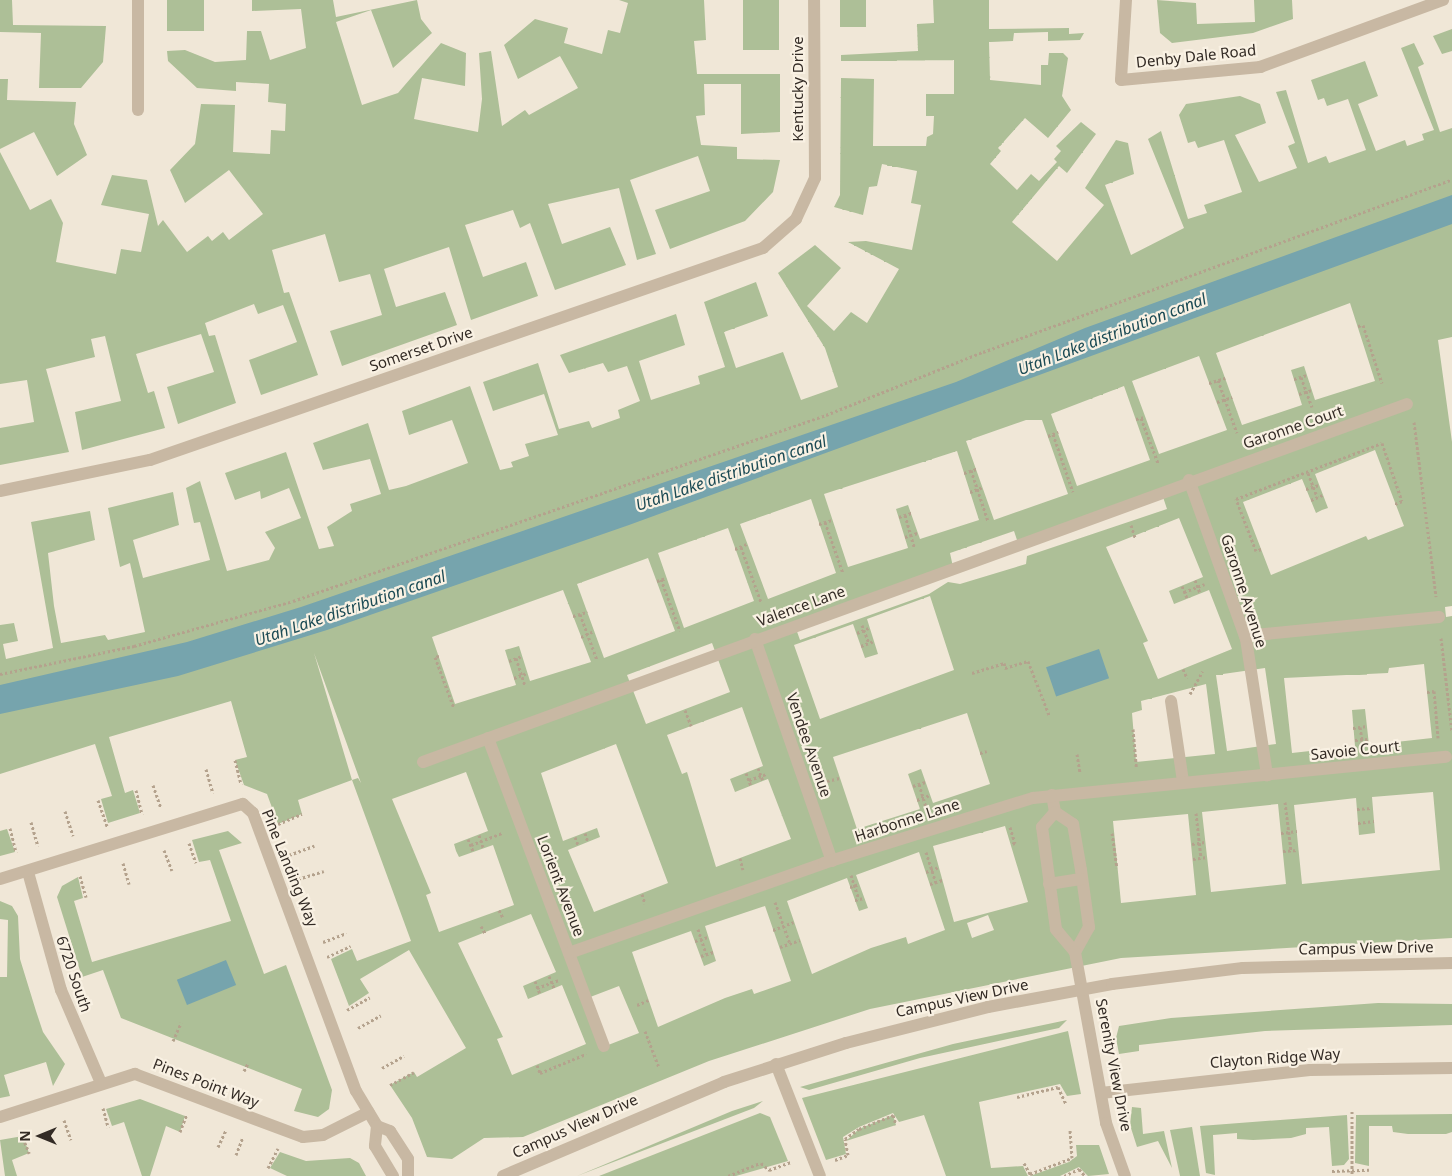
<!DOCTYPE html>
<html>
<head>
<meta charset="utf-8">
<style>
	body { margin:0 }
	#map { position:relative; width:1452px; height:1176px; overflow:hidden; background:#f0e7d7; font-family:"Noto Sans",sans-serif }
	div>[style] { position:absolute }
	.green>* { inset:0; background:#adbf97; transform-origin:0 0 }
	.water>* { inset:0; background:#76a4ad; transform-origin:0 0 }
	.path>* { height:3px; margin-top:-1.5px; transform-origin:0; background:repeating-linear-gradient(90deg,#b4a28d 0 2.5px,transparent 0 5px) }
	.minor>* { height:12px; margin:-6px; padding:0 6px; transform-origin:6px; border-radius:6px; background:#c8b8a3 }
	span { translate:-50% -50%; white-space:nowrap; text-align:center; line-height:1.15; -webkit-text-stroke:4.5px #f9f1e3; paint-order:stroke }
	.street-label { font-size:15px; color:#332b25 }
	.water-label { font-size:16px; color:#1b4a54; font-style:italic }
	.north { position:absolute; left:15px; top:1111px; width:50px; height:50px; -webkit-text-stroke:4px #f9f1e3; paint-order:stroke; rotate:270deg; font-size:14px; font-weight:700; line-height:20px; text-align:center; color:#332b25 }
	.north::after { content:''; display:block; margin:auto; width:18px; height:22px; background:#332b25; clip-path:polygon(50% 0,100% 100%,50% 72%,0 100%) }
</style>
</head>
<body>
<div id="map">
	<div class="green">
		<div style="clip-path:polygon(0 0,12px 0,13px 25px,106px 26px,103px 62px,81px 88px,39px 88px,41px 33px,0 32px)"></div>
		<div style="left:167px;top:0;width:37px;height:31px"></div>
		<div style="clip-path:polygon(252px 0,333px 0,336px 17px,417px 0,421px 19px,432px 33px,393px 68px,371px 10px,336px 22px,362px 105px,398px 93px,441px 43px,466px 53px,465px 86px,422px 78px,414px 119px,478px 132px,482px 99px,479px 53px,491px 51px,502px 126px,525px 110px,529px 115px,578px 88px,560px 56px,518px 79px,504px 45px,535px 19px,568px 28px,564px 43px,602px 54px,608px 30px,620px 33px,628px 3px,619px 0,704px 0,706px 40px,694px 41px,697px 74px,780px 74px,780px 132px,741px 134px,741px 84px,704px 84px,705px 115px,696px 116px,701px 145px,737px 147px,737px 159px,780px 160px,773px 192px,745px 221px,670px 249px,655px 210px,710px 191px,698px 156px,630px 180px,656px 254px,637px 260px,619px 188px,548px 204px,562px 244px,610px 227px,626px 265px,555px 290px,530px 223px,520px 228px,513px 210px,465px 225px,483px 277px,526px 262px,538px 296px,471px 320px,449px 247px,384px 269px,396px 307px,445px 292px,457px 325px,342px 366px,330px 331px,382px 315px,370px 274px,339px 282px,325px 234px,272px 250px,284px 293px,289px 292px,318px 375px,261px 395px,249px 360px,297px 342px,283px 305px,258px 314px,254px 304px,205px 323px,209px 336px,215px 335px,236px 403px,178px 424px,167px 387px,214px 372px,201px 334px,136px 354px,148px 393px,154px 391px,165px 428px,82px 450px,75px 412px,121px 401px,105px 336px,91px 339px,95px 357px,46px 369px,69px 452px,0 465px,0 428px,34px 422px,27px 380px,0 384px,0 152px,30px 210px,51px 199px,63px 223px,56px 262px,116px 274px,121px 249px,141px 252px,149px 214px,101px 205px,112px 175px,147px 180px,158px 226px,163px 220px,187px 252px,208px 236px,212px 241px,223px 232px,229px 240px,263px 214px,229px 170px,185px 203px,170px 170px,195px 144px,201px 104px,235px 105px,233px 152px,270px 154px,271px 130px,285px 131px,286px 104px,268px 102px,269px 84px,236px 82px,236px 91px,197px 88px,168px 61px,167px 51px,185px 50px,215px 62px,246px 60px,247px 31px,261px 31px,270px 60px,306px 48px,301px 9px,252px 11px)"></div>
		<div style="left:743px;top:0;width:36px;height:50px"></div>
		<div style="left:840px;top:0;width:26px;height:27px"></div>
		<div style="clip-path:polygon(evenodd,933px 0,989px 0,989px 29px,1069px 28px,1069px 34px,1084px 33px,1080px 40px,1048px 41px,1048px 32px,1014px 33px,1013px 41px,989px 42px,990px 80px,1041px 85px,1041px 65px,1048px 65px,1049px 53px,1063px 53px,1068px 58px,1062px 96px,1071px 110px,1048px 138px,1025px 118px,998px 148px,1001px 151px,990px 164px,1017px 190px,1031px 174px,1039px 181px,1057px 162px,1054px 159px,1061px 151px,1056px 146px,1081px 122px,1096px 134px,1067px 173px,1059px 166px,1012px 222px,1057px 261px,1104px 205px,1085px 188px,1116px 140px,1128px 143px,1134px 174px,1105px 185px,1131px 255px,1184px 228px,1148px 139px,1161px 131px,1188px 219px,1207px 213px,1204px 205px,1242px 192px,1224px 140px,1198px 148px,1195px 141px,1188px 143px,1179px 115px,1186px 104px,1240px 96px,1260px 104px,1266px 123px,1235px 135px,1259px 182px,1297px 168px,1288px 146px,1295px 143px,1276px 92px,1286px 90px,1308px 163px,1326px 156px,1329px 163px,1366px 150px,1348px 99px,1327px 106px,1324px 98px,1318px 100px,1311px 80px,1365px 61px,1378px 96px,1358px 104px,1376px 151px,1405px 140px,1407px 146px,1424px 140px,1422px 134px,1434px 130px,1401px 48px,1414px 43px,1424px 64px,1418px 67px,1440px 132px,1452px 128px,1452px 337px,1438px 340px,1452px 442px,1452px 606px,1445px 607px,1446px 617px,1452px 616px,1452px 938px,1121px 958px,870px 1009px,709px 1061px,523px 1137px,484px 1138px,452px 1159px,427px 1157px,412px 1118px,390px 1085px,414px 1072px,417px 1077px,466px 1048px,409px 950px,360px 979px,369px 993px,349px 1006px,331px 959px,352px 949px,357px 961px,411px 941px,352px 780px,298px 800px,302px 814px,278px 824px,267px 794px,244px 785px,235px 760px,247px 757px,231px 701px,109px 737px,125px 793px,133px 790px,140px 813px,108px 823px,101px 799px,112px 796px,95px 744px,0 774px,0 625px,14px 623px,18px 641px,3px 644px,6px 659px,53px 648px,31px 522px,90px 511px,95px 540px,48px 553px,54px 606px,61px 643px,105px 635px,108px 640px,145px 632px,130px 563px,120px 567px,108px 508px,173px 492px,179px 525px,133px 540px,143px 578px,210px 560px,200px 522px,194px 523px,186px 488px,200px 481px,227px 571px,269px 560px,275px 548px,265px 532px,301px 518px,289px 488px,261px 499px,260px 491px,235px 500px,225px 473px,286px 452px,319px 549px,334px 546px,327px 527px,352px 511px,350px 504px,381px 494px,370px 459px,323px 470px,313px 443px,368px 423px,389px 490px,406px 486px,468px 463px,452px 420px,409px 435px,402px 411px,470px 386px,500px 470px,513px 467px,511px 462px,529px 456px,525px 444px,558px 435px,544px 394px,493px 411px,483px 382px,538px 363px,559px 429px,589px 421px,592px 428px,620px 418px,618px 410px,640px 401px,627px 366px,608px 372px,603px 363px,569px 373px,560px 355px,676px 314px,685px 345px,639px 361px,651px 400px,700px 384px,698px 376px,725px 367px,704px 302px,756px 282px,768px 316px,724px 332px,736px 368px,783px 352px,801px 400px,838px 387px,825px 348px,778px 273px,815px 245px,841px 268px,807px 306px,834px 331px,851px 312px,867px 323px,899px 269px,848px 242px,866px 241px,912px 250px,921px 205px,911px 203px,917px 171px,882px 164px,877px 186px,869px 187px,863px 215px,834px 207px,840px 195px,841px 78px,874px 79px,873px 146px,926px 146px,927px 137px,933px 134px,934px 116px,926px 116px,926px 94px,954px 94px,954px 60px,841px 61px,841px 55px,918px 51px,917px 24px,934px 23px,933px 0,1350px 303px,1375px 381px,1315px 400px,1304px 366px,1291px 370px,1302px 405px,1242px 425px,1216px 353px,1350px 303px,933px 0,1199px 356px,1227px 430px,1159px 454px,1132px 381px,1199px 356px,933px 0,1124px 386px,1150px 460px,1077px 486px,1051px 414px,1124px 386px,933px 0,1026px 420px,1042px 420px,1068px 494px,994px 520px,966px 441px,1026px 420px,933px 0,1375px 450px,1404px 526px,1368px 540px,1366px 536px,1271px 575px,1243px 502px,1302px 479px,1316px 513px,1322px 510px,1328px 508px,1315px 474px,1375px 450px,933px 0,957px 451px,979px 520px,920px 539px,908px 505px,896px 509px,908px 548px,848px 567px,824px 494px,957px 451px,933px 0,1161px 491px,1167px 509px,1027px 556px,1026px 564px,960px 584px,948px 582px,929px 594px,800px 640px,795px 626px,953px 567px,950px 553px,1014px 531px,1018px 543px,1161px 491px,933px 0,811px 499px,836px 573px,768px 599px,740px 524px,811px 499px,933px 0,1179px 518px,1203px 577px,1169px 591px,1174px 604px,1209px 590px,1232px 649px,1158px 679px,1143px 643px,1148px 641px,1106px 547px,1179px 518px,933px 0,728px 528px,754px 601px,684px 628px,658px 553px,728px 528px,933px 0,648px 558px,675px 631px,604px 658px,577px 584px,648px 558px,933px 0,563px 590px,591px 662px,530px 681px,519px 646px,505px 650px,516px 685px,455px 704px,432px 637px,563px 590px,933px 0,930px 596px,954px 670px,820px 719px,794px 645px,853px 624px,865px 658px,878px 654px,867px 619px,930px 596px,933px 0,712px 643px,730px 692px,646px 724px,627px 675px,712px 643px,933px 0,314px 653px,361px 783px,358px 778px,352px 780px,314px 653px,933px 0,1424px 664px,1432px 738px,1369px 745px,1365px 709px,1352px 710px,1355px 746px,1292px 753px,1284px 678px,1388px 673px,1389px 668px,1424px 664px,933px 0,1265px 668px,1276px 744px,1227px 751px,1216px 675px,1265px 668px,933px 0,1206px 684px,1215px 754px,1136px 762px,1132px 713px,1142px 710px,1141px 701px,1206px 684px,933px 0,742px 707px,763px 766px,730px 779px,735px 792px,768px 779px,791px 839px,716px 867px,687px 772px,682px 774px,667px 735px,742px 707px,933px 0,967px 713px,990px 784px,933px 803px,921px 769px,908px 774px,920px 809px,857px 829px,833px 757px,967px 713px,933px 0,616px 744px,668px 883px,594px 912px,568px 850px,600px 837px,597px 828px,563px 841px,541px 773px,616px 744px,933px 0,466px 772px,488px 831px,454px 844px,456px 851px,459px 857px,493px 845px,514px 905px,439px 932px,426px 895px,431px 893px,392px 799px,466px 772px,933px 0,1433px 792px,1440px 870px,1302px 884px,1294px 805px,1356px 798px,1359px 835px,1375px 833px,1372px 797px,1433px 792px,933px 0,1278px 804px,1286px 884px,1211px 892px,1202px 812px,1278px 804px,933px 0,1188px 814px,1196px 895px,1121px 903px,1113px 821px,1188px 814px,933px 0,1005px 826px,1028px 902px,954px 922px,933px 846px,1005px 826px,933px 0,919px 852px,945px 930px,908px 944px,906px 937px,871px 948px,812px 974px,787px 901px,847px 878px,859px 911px,868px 908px,856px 875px,919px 852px,933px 0,765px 906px,791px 981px,754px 994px,752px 989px,725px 998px,658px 1027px,632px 952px,691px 931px,704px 966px,716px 961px,705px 926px,765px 906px,933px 0,531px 914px,556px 972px,523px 986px,528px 999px,562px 985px,586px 1044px,512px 1075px,497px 1039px,503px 1037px,458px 943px,531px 914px,933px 0,988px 915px,994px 930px,972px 938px,967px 923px,988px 915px,933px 0,619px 986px,639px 1033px,603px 1047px,585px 999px,619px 986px)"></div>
		<div style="clip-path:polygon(1157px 0,1196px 3px,1197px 24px,1255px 22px,1254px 0,1292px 0,1293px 19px,1253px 33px,1172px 43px,1160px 33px)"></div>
		<div style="clip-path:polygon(1452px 29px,1452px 51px,1442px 54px,1433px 36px)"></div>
		<div style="clip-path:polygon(0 79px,8px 79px,7px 100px,76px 102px,74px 124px,87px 155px,57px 176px,34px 132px,0 149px)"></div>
		<div style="clip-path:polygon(7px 829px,15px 852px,0 856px,0 831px)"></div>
		<div style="clip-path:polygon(228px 831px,242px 843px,219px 850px,264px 974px,286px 965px,332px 1090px,329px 1109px,318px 1117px,294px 1111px,302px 1089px,121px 1018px,103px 970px,82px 977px,57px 897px,62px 886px,78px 877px,83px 898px,74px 901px,92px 962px,231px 921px,210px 860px,199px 862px,192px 840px)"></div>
		<div style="clip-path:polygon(0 901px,12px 906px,18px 916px,20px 959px,36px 1011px,43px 1032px,65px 1064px,53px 1086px,46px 1062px,4px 1075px,10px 1096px,0 1098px,0 977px,7px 977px,8px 920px,0 919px)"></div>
		<div style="clip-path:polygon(1378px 1003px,1452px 1004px,1452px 1025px,1265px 1031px,1139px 1045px,1139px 1051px,1119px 1054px,1116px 1038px,1119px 1026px,1171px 1018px)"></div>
		<div style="clip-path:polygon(1067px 1020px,1059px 1028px,920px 1058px,809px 1090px,800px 1087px,953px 1044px)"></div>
		<div style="clip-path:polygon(1068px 1031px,1081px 1094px,1067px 1096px,1060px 1084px,979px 1102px,991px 1168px,1023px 1166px,1028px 1176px,946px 1176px,924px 1115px,899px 1122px,893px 1113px,859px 1127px,843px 1137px,846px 1154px,826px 1160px,802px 1098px)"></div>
		<div style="clip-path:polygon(140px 1099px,185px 1116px,180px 1132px,166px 1126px,150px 1176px,142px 1176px,124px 1122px,112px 1126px,106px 1109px)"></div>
		<div style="clip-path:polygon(763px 1101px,754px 1108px,577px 1176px,732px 1111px)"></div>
		<div style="clip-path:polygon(1132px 1107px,1141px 1108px,1143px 1134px,1164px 1131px,1172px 1168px,1158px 1141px,1137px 1147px,1130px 1125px)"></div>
		<div style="clip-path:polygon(760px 1113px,770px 1117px,788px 1161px,736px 1176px,599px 1176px)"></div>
		<div style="clip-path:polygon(1452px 1114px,1452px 1132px,1446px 1134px,1408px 1134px,1393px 1132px,1392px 1126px,1369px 1126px,1369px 1166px,1355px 1163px,1356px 1115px)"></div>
		<div style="clip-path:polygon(893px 1115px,896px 1125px,846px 1141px,859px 1129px)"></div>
		<div style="clip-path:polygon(1347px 1115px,1349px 1159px,1344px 1165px,1332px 1166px,1329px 1127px,1306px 1128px,1306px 1134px,1291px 1138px,1253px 1140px,1237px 1139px,1237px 1133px,1213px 1135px,1215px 1175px,1206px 1173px,1200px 1126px)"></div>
		<div style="clip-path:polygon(1192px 1127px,1200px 1176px,1180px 1176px,1170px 1130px)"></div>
		<div style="clip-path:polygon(23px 1136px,29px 1153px,12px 1160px,17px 1176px,5px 1176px,0 1140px)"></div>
		<div style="clip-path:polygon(1076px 1145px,1099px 1145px,1109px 1174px,1088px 1176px,1079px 1167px,1060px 1176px,1030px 1176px,1069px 1162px,1077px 1156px)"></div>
		<div style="clip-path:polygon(280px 1152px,306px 1161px,350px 1158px,359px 1163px,366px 1176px,287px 1176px,270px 1168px)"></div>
	</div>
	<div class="water">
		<div style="clip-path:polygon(1452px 195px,1452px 224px,629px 525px,327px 630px,178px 676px,0 714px,0 685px,187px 642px,301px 607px,956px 382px,1085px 328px)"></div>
		<div style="left:1099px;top:649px;width:31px;height:56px;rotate:71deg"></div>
		<div style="left:226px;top:960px;width:27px;height:53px;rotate:68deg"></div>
	</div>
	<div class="path">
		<div style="left:1358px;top:326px;width:5px;rotate:-11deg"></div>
		<div style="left:1363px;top:325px;width:61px;rotate:71.9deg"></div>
		<div style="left:1301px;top:377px;width:32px;rotate:70deg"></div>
		<div style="left:1294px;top:379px;width:14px;rotate:-17deg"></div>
		<div style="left:1218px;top:380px;width:56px;rotate:70.3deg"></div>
		<div style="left:1209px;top:383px;width:17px;rotate:-17deg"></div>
		<div style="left:1299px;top:394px;width:14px;rotate:-17deg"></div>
		<div style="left:1217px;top:402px;width:16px;rotate:-18deg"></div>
		<div style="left:1141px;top:418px;width:48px;rotate:69.3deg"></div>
		<div style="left:1136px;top:419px;width:9px;rotate:-13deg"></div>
		<div style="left:1414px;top:422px;width:176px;rotate:82.8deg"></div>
		<div style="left:1053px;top:434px;width:61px;rotate:71deg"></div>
		<div style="left:1048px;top:436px;width:11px;rotate:-22deg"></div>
		<div style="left:971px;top:470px;width:54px;rotate:71.6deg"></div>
		<div style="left:964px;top:473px;width:13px;rotate:-18deg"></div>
		<div style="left:1308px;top:473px;width:26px;rotate:69deg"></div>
		<div style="left:1306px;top:489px;width:14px;rotate:-17deg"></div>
		<div style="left:970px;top:492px;width:14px;rotate:-21deg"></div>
		<div style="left:1311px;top:500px;width:13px;rotate:-23deg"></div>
		<div style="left:905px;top:515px;width:33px;rotate:74deg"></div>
		<div style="left:899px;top:517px;width:13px;rotate:-18deg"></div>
		<div style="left:825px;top:522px;width:54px;rotate:70.6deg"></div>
		<div style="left:819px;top:524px;width:14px;rotate:-17deg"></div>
		<div style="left:1131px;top:525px;width:13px;rotate:72deg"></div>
		<div style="left:905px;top:537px;width:13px;rotate:-18deg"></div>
		<div style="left:741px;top:547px;width:59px;rotate:70deg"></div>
		<div style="left:735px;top:549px;width:13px;rotate:-23deg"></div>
		<div style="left:1261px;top:549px;width:5px;rotate:158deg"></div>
		<div style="left:1256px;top:551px;width:56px;rotate:-111deg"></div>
		<div style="left:1236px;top:499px;width:156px;rotate:-21deg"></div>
		<div style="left:1382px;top:443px;width:61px;rotate:71deg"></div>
		<div style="left:1402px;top:501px;width:8px;rotate:157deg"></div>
		<div style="left:661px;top:579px;width:55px;rotate:69.9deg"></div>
		<div style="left:1195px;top:580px;width:14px;rotate:69deg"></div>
		<div style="left:657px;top:581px;width:9px;rotate:-18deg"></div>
		<div style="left:1182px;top:586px;width:13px;rotate:67deg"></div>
		<div style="left:1184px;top:592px;width:22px;rotate:-21deg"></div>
		<div style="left:580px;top:614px;width:49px;rotate:69.7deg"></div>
		<div style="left:573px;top:616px;width:15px;rotate:-16deg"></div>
		<div style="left:862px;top:625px;width:19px;rotate:69deg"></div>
		<div style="left:857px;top:633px;width:13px;rotate:-23deg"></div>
		<div style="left:581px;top:637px;width:14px;rotate:-25deg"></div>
		<div style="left:1441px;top:638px;width:95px;rotate:83.3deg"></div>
		<div style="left:861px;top:646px;width:14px;rotate:-21deg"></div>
		<div style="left:439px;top:656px;width:4px;rotate:166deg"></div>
		<div style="left:435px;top:657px;width:54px;rotate:69.6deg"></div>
		<div style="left:516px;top:658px;width:28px;rotate:72deg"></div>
		<div style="left:509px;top:661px;width:14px;rotate:-21deg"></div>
		<div style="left:1005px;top:668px;width:24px;rotate:-17deg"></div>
		<div style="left:1028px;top:661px;width:58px;rotate:68.7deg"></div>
		<div style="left:1183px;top:669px;width:10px;rotate:66deg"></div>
		<div style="left:972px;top:673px;width:34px;rotate:-17deg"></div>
		<div style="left:1004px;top:663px;width:6px;rotate:72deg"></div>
		<div style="left:0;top:674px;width:137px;rotate:-11.8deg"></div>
		<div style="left:134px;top:646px;width:165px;rotate:-15.8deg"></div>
		<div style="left:293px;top:601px;width:565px;rotate:-19.24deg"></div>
		<div style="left:826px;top:415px;width:169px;rotate:-21.9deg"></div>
		<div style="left:983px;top:352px;width:500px;rotate:-20.2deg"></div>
		<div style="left:514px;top:678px;width:14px;rotate:-21deg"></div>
		<div style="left:1427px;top:692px;width:7px;rotate:-8deg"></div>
		<div style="left:1434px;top:691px;width:47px;rotate:85.1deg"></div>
		<div style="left:1190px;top:694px;width:26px;rotate:-61deg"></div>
		<div style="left:685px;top:710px;width:17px;rotate:69deg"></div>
		<div style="left:1360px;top:727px;width:20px;rotate:81deg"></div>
		<div style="left:1353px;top:728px;width:14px;rotate:-8deg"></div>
		<div style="left:1133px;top:729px;width:38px;rotate:85deg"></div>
		<div style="left:1355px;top:740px;width:13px;rotate:-4deg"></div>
		<div style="left:980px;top:753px;width:7px;rotate:-16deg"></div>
		<div style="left:1077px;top:754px;width:19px;rotate:81deg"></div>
		<div style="left:235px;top:760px;width:25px;rotate:76deg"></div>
		<div style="left:758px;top:768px;width:14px;rotate:69deg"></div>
		<div style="left:206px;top:769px;width:25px;rotate:74deg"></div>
		<div style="left:746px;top:773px;width:14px;rotate:69deg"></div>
		<div style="left:749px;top:780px;width:18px;rotate:-19deg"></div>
		<div style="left:827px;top:781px;width:13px;rotate:-13deg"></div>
		<div style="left:919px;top:784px;width:27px;rotate:73deg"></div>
		<div style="left:153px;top:785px;width:24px;rotate:71deg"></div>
		<div style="left:913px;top:786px;width:13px;rotate:-18deg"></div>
		<div style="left:136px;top:790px;width:25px;rotate:76deg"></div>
		<div style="left:98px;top:800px;width:28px;rotate:71deg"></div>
		<div style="left:917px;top:800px;width:14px;rotate:-21deg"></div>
		<div style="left:1285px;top:802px;width:49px;rotate:83deg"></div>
		<div style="left:1357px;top:809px;width:15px;rotate:-4deg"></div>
		<div style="left:65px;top:811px;width:26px;rotate:72deg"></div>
		<div style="left:1196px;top:813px;width:45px;rotate:83.7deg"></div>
		<div style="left:31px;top:822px;width:25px;rotate:74deg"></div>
		<div style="left:1358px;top:823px;width:16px;rotate:-7deg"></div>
		<div style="left:278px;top:824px;width:26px;rotate:-23deg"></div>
		<div style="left:1010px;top:827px;width:17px;rotate:73deg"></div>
		<div style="left:1015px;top:843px;width:4px;rotate:166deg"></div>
		<div style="left:10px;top:828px;width:25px;rotate:76deg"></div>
		<div style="left:585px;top:833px;width:9px;rotate:72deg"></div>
		<div style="left:1112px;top:833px;width:35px;rotate:82deg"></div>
		<div style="left:1281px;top:833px;width:16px;rotate:-7deg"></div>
		<div style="left:479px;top:835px;width:13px;rotate:72deg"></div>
		<div style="left:575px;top:837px;width:9px;rotate:69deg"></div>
		<div style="left:468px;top:839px;width:13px;rotate:67deg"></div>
		<div style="left:189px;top:843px;width:21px;rotate:71deg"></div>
		<div style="left:1192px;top:844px;width:13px;rotate:-9deg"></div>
		<div style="left:471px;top:845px;width:33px;rotate:-21deg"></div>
		<div style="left:164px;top:850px;width:22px;rotate:69deg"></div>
		<div style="left:1283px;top:851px;width:15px;rotate:-4deg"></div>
		<div style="left:926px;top:852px;width:32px;rotate:72deg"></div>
		<div style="left:289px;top:855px;width:27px;rotate:-20deg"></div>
		<div style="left:740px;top:858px;width:12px;rotate:76deg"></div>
		<div style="left:1193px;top:859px;width:14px;rotate:-8deg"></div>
		<div style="left:123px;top:863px;width:22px;rotate:74deg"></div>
		<div style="left:926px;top:872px;width:14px;rotate:-21deg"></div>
		<div style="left:851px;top:875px;width:25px;rotate:72deg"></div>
		<div style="left:80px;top:876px;width:22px;rotate:74deg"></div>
		<div style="left:298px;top:879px;width:27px;rotate:-17deg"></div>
		<div style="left:930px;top:884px;width:13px;rotate:-18deg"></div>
		<div style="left:850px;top:887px;width:9px;rotate:-18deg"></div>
		<div style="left:642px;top:894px;width:10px;rotate:73deg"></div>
		<div style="left:855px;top:900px;width:9px;rotate:-13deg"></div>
		<div style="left:775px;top:902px;width:45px;rotate:70.3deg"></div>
		<div style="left:499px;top:910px;width:9px;rotate:63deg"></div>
		<div style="left:481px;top:926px;width:8px;rotate:60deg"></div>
		<div style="left:698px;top:929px;width:26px;rotate:72deg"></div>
		<div style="left:773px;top:930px;width:22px;rotate:-21deg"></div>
		<div style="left:695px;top:941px;width:14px;rotate:-17deg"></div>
		<div style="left:323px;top:942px;width:25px;rotate:-21deg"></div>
		<div style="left:780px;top:947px;width:21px;rotate:-19deg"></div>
		<div style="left:701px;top:956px;width:13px;rotate:-18deg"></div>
		<div style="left:327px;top:957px;width:26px;rotate:-25deg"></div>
		<div style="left:549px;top:976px;width:13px;rotate:67deg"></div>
		<div style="left:535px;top:981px;width:14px;rotate:69deg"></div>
		<div style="left:537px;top:988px;width:23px;rotate:-20deg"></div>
		<div style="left:637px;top:1005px;width:13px;rotate:-23deg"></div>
		<div style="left:347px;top:1010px;width:26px;rotate:-29deg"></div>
		<div style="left:358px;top:1028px;width:26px;rotate:-29deg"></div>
		<div style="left:645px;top:1031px;width:39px;rotate:69deg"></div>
		<div style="left:173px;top:1041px;width:20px;rotate:-66deg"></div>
		<div style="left:537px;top:1065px;width:9px;rotate:69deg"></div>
		<div style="left:540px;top:1073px;width:50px;rotate:-22.4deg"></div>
		<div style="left:382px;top:1068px;width:25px;rotate:-29deg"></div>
		<div style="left:244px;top:1071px;width:9px;rotate:-63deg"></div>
		<div style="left:390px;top:1085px;width:27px;rotate:-28deg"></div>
		<div style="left:1017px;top:1097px;width:42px;rotate:-13.7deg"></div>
		<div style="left:1058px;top:1087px;width:19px;rotate:65deg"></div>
		<div style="left:103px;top:1108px;width:20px;rotate:75deg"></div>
		<div style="left:1352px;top:1111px;width:65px;rotate:90deg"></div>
		<div style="left:64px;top:1120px;width:21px;rotate:71deg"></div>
		<div style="left:180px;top:1132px;width:19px;rotate:-69deg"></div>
		<div style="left:21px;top:1133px;width:22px;rotate:68deg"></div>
		<div style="left:218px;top:1147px;width:19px;rotate:-65deg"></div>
		<div style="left:236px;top:1155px;width:19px;rotate:-69deg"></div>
		<div style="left:835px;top:1160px;width:14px;rotate:-21deg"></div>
		<div style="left:848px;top:1155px;width:16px;rotate:-101deg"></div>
		<div style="left:845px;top:1139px;width:17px;rotate:-36deg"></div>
		<div style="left:859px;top:1129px;width:37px;rotate:-22deg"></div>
		<div style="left:893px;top:1115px;width:10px;rotate:73deg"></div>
		<div style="left:1024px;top:1163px;width:13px;rotate:61deg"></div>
		<div style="left:1030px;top:1174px;width:45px;rotate:-20.9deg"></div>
		<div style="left:1072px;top:1158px;width:28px;rotate:-94deg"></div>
		<div style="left:268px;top:1168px;width:22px;rotate:-63deg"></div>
		<div style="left:1332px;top:1171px;width:37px;rotate:-2deg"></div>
		<div style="left:728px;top:1176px;width:35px;rotate:-22deg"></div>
		<div style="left:761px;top:1163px;width:11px;rotate:41deg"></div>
		<div style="left:769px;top:1170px;width:23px;rotate:-20deg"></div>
		<div style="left:1064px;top:1176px;width:17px;rotate:-25deg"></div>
		<div style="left:1079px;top:1169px;width:9px;rotate:49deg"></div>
	</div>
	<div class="minor">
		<div style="left:1126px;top:0;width:80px;rotate:93.6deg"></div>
		<div style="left:1121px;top:80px;width:140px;rotate:-5.3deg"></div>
		<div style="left:1260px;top:67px;width:195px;rotate:-20.1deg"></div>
		<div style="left:138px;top:110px;width:110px;rotate:-90deg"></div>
		<div style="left:1189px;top:480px;width:169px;rotate:70.3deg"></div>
		<div style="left:1246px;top:639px;width:138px;rotate:81.2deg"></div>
		<div style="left:0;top:491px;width:153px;rotate:-11.7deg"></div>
		<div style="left:150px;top:460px;width:649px;rotate:-19.08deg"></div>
		<div style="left:763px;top:248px;width:44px;rotate:-41.3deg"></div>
		<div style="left:796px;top:219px;width:45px;rotate:-65.1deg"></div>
		<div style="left:815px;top:178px;width:178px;rotate:-90.3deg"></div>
		<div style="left:1245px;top:636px;width:195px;rotate:-5.6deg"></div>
		<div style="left:755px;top:639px;width:235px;rotate:70.9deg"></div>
		<div style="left:1171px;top:701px;width:81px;rotate:81.5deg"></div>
		<div style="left:488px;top:738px;width:329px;rotate:69.4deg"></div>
		<div style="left:423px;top:762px;width:1047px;rotate:-19.99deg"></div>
		<div style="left:1052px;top:795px;width:17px;rotate:80deg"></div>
		<div style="left:1055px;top:812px;width:22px;rotate:34deg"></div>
		<div style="left:1073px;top:824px;width:47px;rotate:80.1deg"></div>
		<div style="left:1081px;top:870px;width:58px;rotate:82deg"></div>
		<div style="left:1089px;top:927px;width:29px;rotate:119deg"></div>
		<div style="left:1075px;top:952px;width:30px;rotate:-130deg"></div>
		<div style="left:1056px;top:929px;width:103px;rotate:-97.8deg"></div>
		<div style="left:1042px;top:827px;width:20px;rotate:-49deg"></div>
		<div style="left:28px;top:872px;width:123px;rotate:74.4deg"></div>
		<div style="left:61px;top:990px;width:101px;rotate:66.7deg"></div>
		<div style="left:0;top:879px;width:254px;rotate:-17.2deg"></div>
		<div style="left:243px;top:804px;width:13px;rotate:42deg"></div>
		<div style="left:253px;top:813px;width:296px;rotate:69.7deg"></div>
		<div style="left:356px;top:1091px;width:41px;rotate:59deg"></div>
		<div style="left:377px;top:1126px;width:20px;rotate:96deg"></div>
		<div style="left:375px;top:1146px;width:35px;rotate:59deg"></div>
		<div style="left:1049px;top:884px;width:32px;rotate:-9deg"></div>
		<div style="left:1075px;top:952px;width:174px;rotate:79.7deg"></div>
		<div style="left:1106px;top:1123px;width:56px;rotate:70.3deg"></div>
		<div style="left:569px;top:953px;width:270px;rotate:-19.4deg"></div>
		<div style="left:824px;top:863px;width:219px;rotate:-17.3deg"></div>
		<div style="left:1033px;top:798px;width:415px;rotate:-5.7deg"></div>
		<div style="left:776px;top:1064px;width:120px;rotate:68.6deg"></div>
		<div style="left:1101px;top:1093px;width:210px;rotate:-6.3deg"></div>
		<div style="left:1310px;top:1070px;width:142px;rotate:-0.8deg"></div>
		<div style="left:0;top:1117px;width:142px;rotate:-17.7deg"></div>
		<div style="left:135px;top:1074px;width:179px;rotate:20.6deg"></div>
		<div style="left:303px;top:1137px;width:20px;rotate:-6deg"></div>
		<div style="left:323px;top:1135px;width:51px;rotate:-26.6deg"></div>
		<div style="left:377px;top:1126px;width:14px;rotate:21deg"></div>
		<div style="left:390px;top:1131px;width:33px;rotate:57deg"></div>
		<div style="left:408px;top:1159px;width:17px;rotate:90deg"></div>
		<div style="left:503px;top:1176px;width:240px;rotate:-23deg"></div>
		<div style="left:724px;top:1082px;width:128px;rotate:-17.7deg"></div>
		<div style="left:846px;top:1043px;width:146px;rotate:-14.2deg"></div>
		<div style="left:988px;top:1007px;width:126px;rotate:-10.5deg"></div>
		<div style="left:1112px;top:984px;width:132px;rotate:-7deg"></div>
		<div style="left:1243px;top:968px;width:209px;rotate:-1.4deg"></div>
	</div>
	<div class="street-label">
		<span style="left:1196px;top:56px;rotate:-6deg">Denby Dale Road</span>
		<span style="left:798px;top:89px;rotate:-90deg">Kentucky Drive</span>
		<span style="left:421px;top:349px;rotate:-19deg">Somerset Drive</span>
		<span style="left:1293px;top:427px;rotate:-19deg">Garonne Court</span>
		<span style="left:1244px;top:591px;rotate:72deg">Garonne Avenue</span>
		<span style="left:801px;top:606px;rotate:-20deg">Valence Lane</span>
		<span style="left:809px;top:745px;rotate:71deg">Vendee Avenue</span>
		<span style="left:1355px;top:750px;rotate:-6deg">Savoie Court</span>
		<span style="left:907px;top:820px;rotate:-18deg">Harbonne Lane</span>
		<span style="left:290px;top:868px;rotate:68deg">Pine Landing Way</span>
		<span style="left:561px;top:886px;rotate:69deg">Lorient Avenue</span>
		<span style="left:1366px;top:948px;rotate:-1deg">Campus View Drive</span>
		<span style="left:74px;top:974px;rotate:71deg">6720 South</span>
		<span style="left:962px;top:998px;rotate:-12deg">Campus View Drive</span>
		<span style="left:1275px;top:1058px;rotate:-4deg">Clayton Ridge Way</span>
		<span style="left:1114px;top:1065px;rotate:79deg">Serenity View Drive</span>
		<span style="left:206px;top:1083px;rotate:21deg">Pines Point Way</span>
		<span style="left:575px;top:1126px;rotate:-24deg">Campus View Drive</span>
	</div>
	<div class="water-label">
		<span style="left:1112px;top:334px;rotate:-21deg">Utah Lake distribution canal</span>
		<span style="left:731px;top:473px;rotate:-19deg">Utah Lake distribution canal</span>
		<span style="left:350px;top:608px;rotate:-19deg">Utah Lake distribution canal</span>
	</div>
	<div class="north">N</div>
</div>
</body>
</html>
